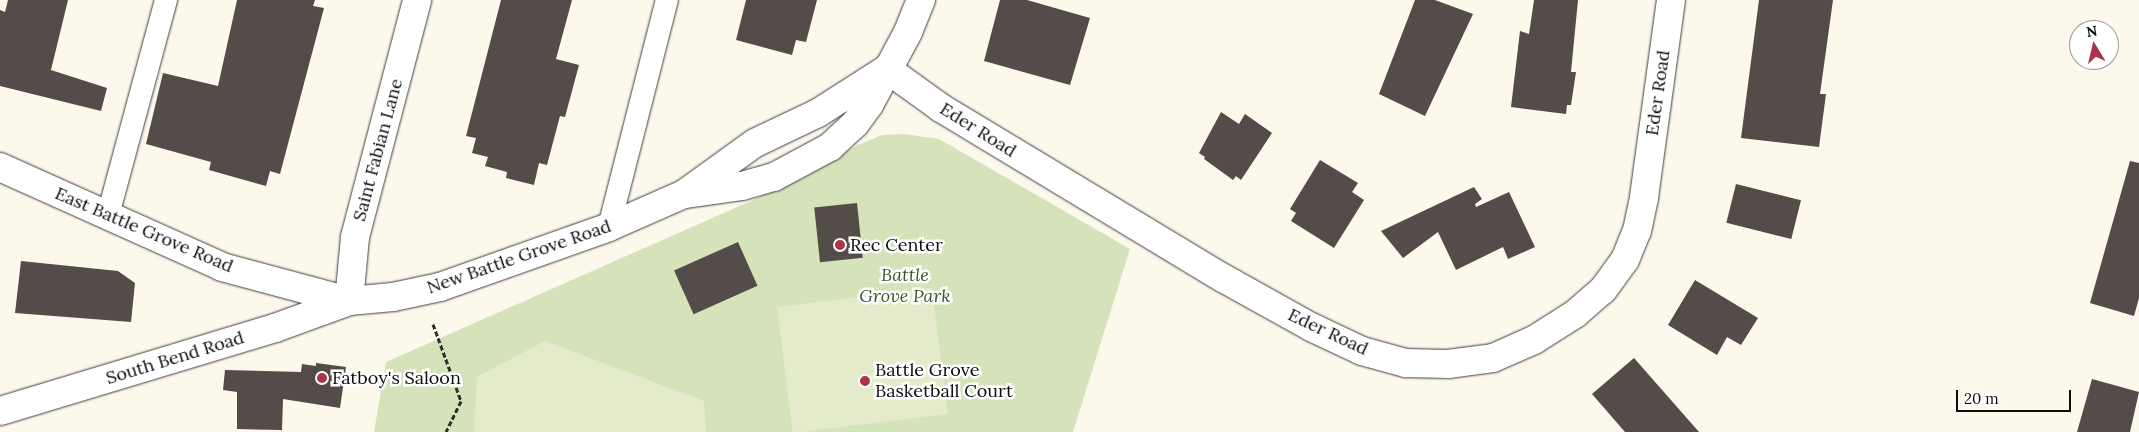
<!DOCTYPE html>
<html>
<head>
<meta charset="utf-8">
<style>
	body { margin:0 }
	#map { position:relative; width:2139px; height:432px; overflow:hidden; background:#fdf8ec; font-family:Lora,serif }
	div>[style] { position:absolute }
	.green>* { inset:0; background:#d4e3ba }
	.pitch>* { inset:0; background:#e4ebca; transform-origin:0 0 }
	.building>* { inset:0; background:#534c49; transform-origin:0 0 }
	.path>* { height:3px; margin-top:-1.5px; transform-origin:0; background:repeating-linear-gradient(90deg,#2d2d2d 0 5px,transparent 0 7.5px) }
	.roads { filter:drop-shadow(0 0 1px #3e3e3e) drop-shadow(0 0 1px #3e3e3e) }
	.lane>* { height:22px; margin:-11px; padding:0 11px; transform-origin:11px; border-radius:11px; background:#fff }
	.street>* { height:28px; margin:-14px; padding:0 14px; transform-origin:14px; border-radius:14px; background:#fff }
	.dots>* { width:14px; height:14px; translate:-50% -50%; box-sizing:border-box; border:2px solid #fff; border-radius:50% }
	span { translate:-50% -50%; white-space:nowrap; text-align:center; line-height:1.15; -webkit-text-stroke:5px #fff; paint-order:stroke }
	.street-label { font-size:18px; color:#0b0b0b }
	.poi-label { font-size:18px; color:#0b0b0b }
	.left { translate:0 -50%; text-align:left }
	.park-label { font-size:18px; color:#355b24; font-style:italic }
	.north { position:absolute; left:2069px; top:20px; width:50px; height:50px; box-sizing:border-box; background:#fff; border:1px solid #9d9d9d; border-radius:50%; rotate:351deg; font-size:14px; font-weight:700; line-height:20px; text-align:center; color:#0b0b0b }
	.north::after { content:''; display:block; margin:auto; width:18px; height:22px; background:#ab3447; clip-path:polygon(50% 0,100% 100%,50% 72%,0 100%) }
	.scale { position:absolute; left:1956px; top:390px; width:115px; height:22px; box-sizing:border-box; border:2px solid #0b0b0b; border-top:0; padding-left:6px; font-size:15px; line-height:18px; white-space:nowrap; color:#0b0b0b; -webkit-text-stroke:4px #fff; paint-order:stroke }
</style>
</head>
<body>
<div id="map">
	<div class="green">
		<div style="clip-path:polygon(905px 134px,939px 139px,1130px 249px,1073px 432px,374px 432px,386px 362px,803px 178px,856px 146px,882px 135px)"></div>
	</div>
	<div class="pitch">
		<div style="left:932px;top:288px;width:127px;height:156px;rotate:83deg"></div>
		<div style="clip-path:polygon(545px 341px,704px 401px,706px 432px,474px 432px,477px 377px)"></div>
	</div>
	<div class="building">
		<div style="clip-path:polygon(8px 0,68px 0,51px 70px,107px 88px,101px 111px,0 86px,0 10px,5px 12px)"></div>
		<div style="clip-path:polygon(237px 0,315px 0,313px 6px,324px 8px,280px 174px,270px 171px,266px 186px,209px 170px,211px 162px,146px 144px,163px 73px,218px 86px)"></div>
		<div style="clip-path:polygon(501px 0,572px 0,556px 59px,579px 65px,565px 117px,560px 116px,547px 165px,539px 163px,534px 185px,506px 178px,507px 172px,485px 166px,488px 157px,472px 153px,476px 138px,466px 136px)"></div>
		<div style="clip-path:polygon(746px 0,817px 0,806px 42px,796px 40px,792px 55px,736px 40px)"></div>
		<div style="clip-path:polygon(1000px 0,1027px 0,1090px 18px,1070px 85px,984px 61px)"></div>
		<div style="clip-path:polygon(1415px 0,1435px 0,1473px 14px,1425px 116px,1379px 94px)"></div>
		<div style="clip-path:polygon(1534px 0,1578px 0,1571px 72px,1576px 72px,1571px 105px,1567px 105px,1566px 114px,1511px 107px,1520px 31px,1529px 34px)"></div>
		<div style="clip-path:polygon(1759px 0,1833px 0,1820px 94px,1826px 94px,1819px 147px,1741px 138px)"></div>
		<div style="clip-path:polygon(1221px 112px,1239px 124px,1245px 114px,1272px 133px,1241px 180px,1236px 176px,1233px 180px,1204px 159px,1205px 157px,1199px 153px)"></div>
		<div style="clip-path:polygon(1320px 160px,1358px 183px,1352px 192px,1364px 200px,1334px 248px,1291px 221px,1296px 213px,1290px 209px)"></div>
		<div style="clip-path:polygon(2130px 161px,2139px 163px,2139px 298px,2134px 316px,2090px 303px)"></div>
		<div style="left:1736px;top:184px;width:67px;height:40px;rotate:14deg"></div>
		<div style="clip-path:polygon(1474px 187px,1482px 199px,1475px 204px,1476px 207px,1509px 192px,1535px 247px,1508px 259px,1503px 247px,1456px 270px,1438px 232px,1403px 258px,1381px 231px)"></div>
		<div style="left:857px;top:203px;width:55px;height:43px;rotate:84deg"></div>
		<div style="left:738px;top:242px;width:48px;height:70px;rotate:66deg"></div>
		<div style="clip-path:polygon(21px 261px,118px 271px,135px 283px,131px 322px,15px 313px)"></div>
		<div style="clip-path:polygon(1695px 280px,1758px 318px,1741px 345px,1727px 337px,1717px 355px,1668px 325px)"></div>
		<div style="clip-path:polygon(1634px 358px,1699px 432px,1625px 432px,1592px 394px)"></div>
		<div style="clip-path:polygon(316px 363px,346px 367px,340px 408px,283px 399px,282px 430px,237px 429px,237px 392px,223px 390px,225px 370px,301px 372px,302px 364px,316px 366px)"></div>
		<div style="clip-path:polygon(2092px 379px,2139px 392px,2130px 432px,2077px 432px)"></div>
	</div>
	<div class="path">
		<div style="left:433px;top:324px;width:82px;rotate:70deg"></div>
		<div style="left:461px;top:401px;width:34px;rotate:116deg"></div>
	</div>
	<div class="roads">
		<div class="lane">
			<div style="left:108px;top:215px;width:223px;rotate:-74.9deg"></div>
			<div style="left:609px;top:227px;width:234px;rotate:-75.7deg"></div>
		</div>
		<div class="street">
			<div style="left:887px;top:69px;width:67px;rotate:35.8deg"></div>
			<div style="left:941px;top:108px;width:329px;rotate:31.1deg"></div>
			<div style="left:1223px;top:278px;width:101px;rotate:29.1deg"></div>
			<div style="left:1311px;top:327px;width:56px;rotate:25.2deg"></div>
			<div style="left:1362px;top:351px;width:46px;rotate:15.3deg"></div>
			<div style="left:1406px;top:363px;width:42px;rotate:1.4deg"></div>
			<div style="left:1448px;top:364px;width:45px;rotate:-7.6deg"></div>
			<div style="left:1493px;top:358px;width:45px;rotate:-23.7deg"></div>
			<div style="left:1534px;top:340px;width:49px;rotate:-32.4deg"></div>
			<div style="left:1575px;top:314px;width:37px;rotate:-41deg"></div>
			<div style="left:1603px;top:290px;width:37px;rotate:-54deg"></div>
			<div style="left:1625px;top:260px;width:31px;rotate:-68deg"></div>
			<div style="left:1637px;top:231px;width:35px;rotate:-78deg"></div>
			<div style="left:1644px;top:197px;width:199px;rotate:-82.2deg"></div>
			<div style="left:0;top:167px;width:243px;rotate:24.2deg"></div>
			<div style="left:222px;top:267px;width:131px;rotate:15deg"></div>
			<div style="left:686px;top:194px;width:57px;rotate:-8.1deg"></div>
			<div style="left:742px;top:186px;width:33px;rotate:-16deg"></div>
			<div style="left:774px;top:177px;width:64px;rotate:-28.2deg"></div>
			<div style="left:830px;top:147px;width:34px;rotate:-43deg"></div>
			<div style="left:855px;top:124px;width:24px;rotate:-54deg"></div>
			<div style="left:869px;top:105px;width:83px;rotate:-61.9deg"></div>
			<div style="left:908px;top:32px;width:35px;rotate:-68deg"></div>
			<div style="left:349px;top:301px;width:64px;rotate:-84.6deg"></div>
			<div style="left:355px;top:237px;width:245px;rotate:-75.3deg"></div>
			<div style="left:0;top:411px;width:287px;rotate:-16.8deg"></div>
			<div style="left:275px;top:328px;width:79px;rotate:-20deg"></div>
			<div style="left:349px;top:301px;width:44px;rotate:-5.2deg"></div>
			<div style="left:393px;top:297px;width:48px;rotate:-12deg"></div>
			<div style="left:440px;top:287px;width:179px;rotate:-19.5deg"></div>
			<div style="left:609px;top:227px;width:82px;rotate:-23.7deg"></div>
			<div style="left:684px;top:194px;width:87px;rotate:-35.7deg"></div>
			<div style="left:755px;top:143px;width:70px;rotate:-25.5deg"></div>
			<div style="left:818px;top:113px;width:82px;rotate:-32.5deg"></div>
		</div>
	</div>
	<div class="dots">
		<div style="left:840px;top:245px;background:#ab3447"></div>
		<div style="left:322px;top:378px;background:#ab3447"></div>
		<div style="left:865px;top:381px;background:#ab3447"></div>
	</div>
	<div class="street-label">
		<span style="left:1658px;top:93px;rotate:-82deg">Eder Road</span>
		<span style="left:978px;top:130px;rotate:32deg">Eder Road</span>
		<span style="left:378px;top:150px;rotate:-75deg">Saint Fabian Lane</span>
		<span style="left:144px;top:230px;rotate:23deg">East Battle Grove Road</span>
		<span style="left:519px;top:257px;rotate:-19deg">New Battle Grove Road</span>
		<span style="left:1328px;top:332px;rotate:25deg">Eder Road</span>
		<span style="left:175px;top:358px;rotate:-17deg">South Bend Road</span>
	</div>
	<div class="poi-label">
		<span class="left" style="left:850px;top:245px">Rec Center</span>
		<span class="left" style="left:875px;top:381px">Battle Grove<br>Basketball Court</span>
		<span class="left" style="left:332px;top:378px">Fatboy's Saloon</span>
	</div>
	<div class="park-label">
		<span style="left:905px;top:286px">Battle<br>Grove Park</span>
	</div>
	<div class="north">N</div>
	<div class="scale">20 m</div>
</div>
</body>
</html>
